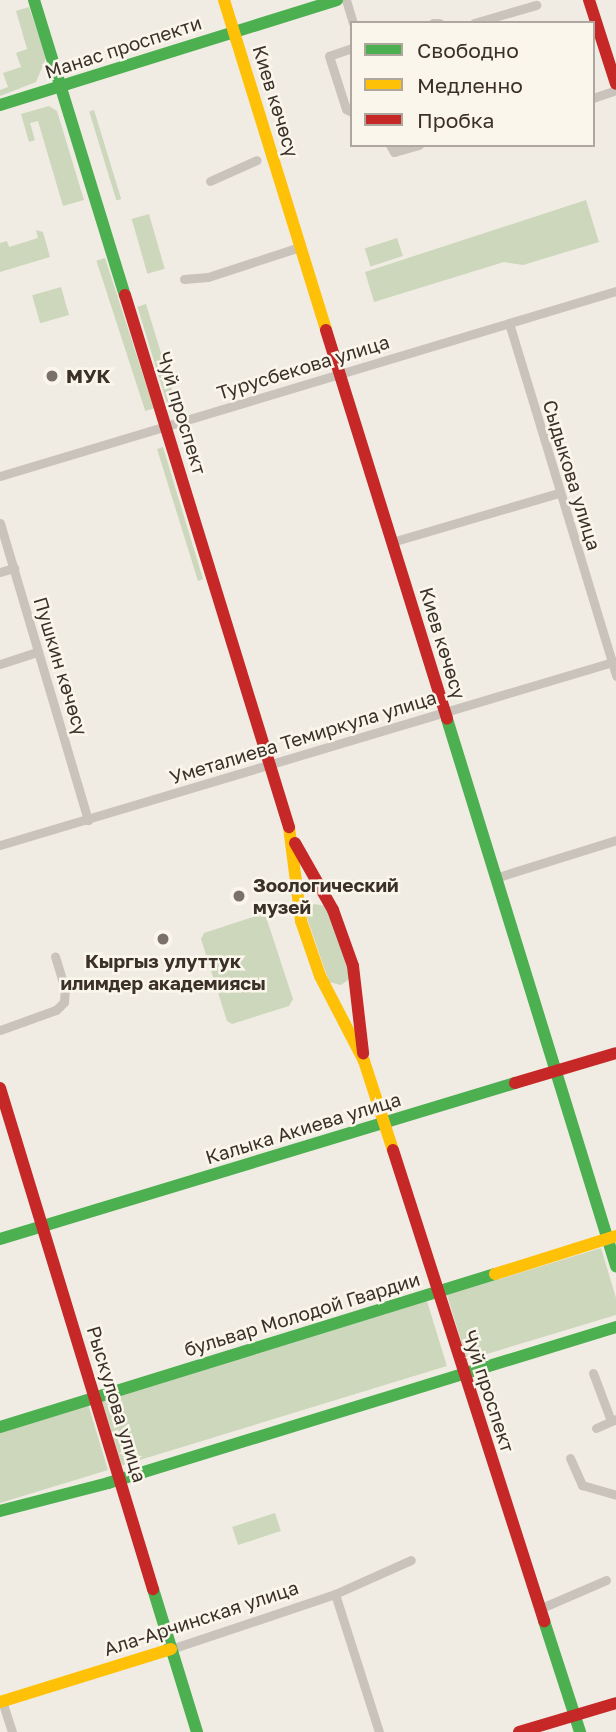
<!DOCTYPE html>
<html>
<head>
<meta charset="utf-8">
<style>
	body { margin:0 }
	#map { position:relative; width:616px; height:1732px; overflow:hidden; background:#f0ece3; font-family:"Golos Text",sans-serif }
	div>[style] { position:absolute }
	.green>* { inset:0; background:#cdd7bc; transform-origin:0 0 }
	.street>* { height:9px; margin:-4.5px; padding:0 4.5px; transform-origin:4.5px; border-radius:4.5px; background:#c9c3bb }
	.fast>* { height:12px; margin:-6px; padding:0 6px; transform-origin:6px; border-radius:6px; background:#4caf50 }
	.slow>* { height:12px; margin:-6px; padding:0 6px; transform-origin:6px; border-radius:6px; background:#ffc107 }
	.jam>* { height:12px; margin:-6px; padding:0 6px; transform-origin:6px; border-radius:6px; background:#c62828 }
	.dots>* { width:19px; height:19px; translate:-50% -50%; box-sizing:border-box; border:4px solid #fbf6eb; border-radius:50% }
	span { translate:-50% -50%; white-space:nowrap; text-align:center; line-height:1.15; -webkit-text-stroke:5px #fbf6eb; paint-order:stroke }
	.street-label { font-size:19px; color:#3b3129 }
	.poi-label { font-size:19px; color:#3b3129; font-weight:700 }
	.left { translate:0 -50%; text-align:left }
	.legend { position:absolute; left:350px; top:21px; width:245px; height:126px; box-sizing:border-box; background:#fbf6eb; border:2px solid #aea79d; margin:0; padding:9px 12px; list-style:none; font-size:21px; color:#3b3129 }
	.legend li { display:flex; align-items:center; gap:14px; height:35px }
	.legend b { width:35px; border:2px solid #aea79d }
</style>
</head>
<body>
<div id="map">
	<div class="green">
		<div style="clip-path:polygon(29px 7px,46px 58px,36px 82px,0 96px,0 90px,8px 87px,3px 73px,21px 67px,16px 53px,27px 49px,16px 11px)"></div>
		<div style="clip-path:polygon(49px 106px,57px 111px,84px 200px,63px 206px,38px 121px,30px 123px,35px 140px,29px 142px,21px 114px)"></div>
		<div style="left:94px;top:110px;width:93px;height:5px;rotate:73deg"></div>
		<div style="clip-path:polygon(586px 200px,599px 242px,523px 265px,504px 262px,374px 302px,365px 272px)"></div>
		<div style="left:149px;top:214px;width:57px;height:18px;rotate:74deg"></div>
		<div style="clip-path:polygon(36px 230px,43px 232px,50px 257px,0 272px,0 243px,7px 241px,9px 247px,38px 238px)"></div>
		<div style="left:397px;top:238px;width:19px;height:34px;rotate:72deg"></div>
		<div style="left:105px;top:258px;width:158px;height:9px;rotate:72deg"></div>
		<div style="left:61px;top:287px;width:29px;height:30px;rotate:74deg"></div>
		<div style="left:146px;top:304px;width:100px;height:9px;rotate:73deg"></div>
		<div style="clip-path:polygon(163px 447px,203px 579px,198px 581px,157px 449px)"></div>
		<div style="clip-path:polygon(314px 904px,326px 906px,350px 972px,348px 980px,341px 985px,329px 982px,305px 912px)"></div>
		<div style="clip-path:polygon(259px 915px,266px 917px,293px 999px,289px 1006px,232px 1024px,227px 1021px,201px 939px,204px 933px)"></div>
		<div style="clip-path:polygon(601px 1248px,616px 1298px,616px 1315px,467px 1360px,447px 1295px)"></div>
		<div style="left:427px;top:1301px;width:68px;height:340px;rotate:73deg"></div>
		<div style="clip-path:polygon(88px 1404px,108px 1470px,0 1503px,0 1431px)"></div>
		<div style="left:275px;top:1513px;width:19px;height:45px;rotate:72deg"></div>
	</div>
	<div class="street">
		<div style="left:346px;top:0;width:24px;rotate:73deg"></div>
		<div style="left:433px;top:23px;width:6px"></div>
		<div style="left:474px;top:23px;width:65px;rotate:-16.2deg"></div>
		<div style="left:352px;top:48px;width:24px;rotate:161deg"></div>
		<div style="left:329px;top:56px;width:56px;rotate:72.2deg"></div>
		<div style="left:346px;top:109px;width:7px;rotate:27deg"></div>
		<div style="left:593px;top:98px;width:24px;rotate:-19deg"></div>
		<div style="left:390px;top:145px;width:8px;rotate:60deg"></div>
		<div style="left:394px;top:152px;width:26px;rotate:-16deg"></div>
		<div style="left:210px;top:181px;width:51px;rotate:-24.1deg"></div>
		<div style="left:184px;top:279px;width:24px;rotate:-5deg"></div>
		<div style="left:208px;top:277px;width:97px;rotate:-18.1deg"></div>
		<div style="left:509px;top:323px;width:369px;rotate:73.1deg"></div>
		<div style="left:0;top:476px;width:643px;rotate:-16.72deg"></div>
		<div style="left:0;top:523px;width:310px;rotate:73.5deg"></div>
		<div style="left:392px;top:542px;width:173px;rotate:-16.4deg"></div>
		<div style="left:0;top:572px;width:15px;rotate:-16deg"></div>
		<div style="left:0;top:664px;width:40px;rotate:-18deg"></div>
		<div style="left:0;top:845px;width:643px;rotate:-16.63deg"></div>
		<div style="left:495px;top:878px;width:127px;rotate:-17.4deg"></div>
		<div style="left:0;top:1030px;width:59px;rotate:-19.7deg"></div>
		<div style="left:56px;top:1010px;width:11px;rotate:-45deg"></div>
		<div style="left:64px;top:1002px;width:13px;rotate:-86deg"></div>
		<div style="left:65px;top:989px;width:34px;rotate:-107deg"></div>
		<div style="left:593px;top:1373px;width:51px;rotate:69.4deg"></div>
		<div style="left:596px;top:1428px;width:22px;rotate:-24deg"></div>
		<div style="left:570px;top:1458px;width:30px;rotate:66deg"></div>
		<div style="left:582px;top:1485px;width:35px;rotate:16deg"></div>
		<div style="left:335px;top:1594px;width:145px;rotate:72.3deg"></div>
		<div style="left:539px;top:1609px;width:73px;rotate:-23.4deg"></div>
		<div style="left:171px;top:1649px;width:173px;rotate:-18.5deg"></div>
		<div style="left:335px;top:1594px;width:83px;rotate:-24.1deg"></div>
		<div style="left:2px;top:1701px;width:33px;rotate:72deg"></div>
	</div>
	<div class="fast">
		<div style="left:34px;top:0;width:309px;rotate:72.9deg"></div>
		<div style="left:0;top:105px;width:353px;rotate:-17.3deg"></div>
		<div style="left:447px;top:719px;width:573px;rotate:72.83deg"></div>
		<div style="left:0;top:1239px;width:538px;rotate:-16.85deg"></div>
		<div style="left:0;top:1427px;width:518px;rotate:-17.18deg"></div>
		<div style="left:0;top:1511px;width:112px;rotate:-14.5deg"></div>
		<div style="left:108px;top:1483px;width:531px;rotate:-17.07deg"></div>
		<div style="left:153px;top:1589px;width:150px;rotate:72.9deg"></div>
		<div style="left:544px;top:1621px;width:117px;rotate:72deg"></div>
	</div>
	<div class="slow">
		<div style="left:224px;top:0;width:345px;rotate:72.8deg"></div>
		<div style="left:289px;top:827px;width:95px;rotate:82.7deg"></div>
		<div style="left:301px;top:921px;width:58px;rotate:70.9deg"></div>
		<div style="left:320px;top:976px;width:96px;rotate:62.6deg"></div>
		<div style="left:364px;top:1061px;width:94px;rotate:72deg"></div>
		<div style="left:495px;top:1274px;width:127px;rotate:-17.4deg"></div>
		<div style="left:0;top:1702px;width:179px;rotate:-17.2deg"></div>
	</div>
	<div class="jam">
		<div style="left:589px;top:0;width:88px;rotate:72.2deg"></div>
		<div style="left:125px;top:295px;width:557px;rotate:72.87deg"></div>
		<div style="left:326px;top:330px;width:407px;rotate:72.7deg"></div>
		<div style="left:295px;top:843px;width:77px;rotate:60.4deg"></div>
		<div style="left:333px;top:910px;width:59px;rotate:70.3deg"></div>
		<div style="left:353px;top:966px;width:88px;rotate:83.4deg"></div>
		<div style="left:515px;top:1083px;width:105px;rotate:-16.5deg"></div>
		<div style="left:0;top:1088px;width:524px;rotate:73.02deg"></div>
		<div style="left:393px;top:1150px;width:495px;rotate:72.2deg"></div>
		<div style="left:519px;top:1732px;width:101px;rotate:-16.6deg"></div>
	</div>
	<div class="dots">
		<div style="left:52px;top:376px;background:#7a726a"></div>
		<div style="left:239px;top:896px;background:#7a726a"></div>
		<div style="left:163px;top:939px;background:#7a726a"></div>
	</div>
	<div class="street-label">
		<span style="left:123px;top:47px;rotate:-18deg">Манас проспекти</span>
		<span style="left:276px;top:101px;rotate:73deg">Киев көчөсү</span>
		<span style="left:303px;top:367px;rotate:-17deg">Турусбекова улица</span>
		<span style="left:182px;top:413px;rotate:73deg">Чуй проспект</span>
		<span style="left:572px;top:475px;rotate:73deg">Сыдыкова улица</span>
		<span style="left:443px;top:643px;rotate:73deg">Киев көчөсү</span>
		<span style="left:61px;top:666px;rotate:73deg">Пушкин көчөсү</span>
		<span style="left:303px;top:737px;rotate:-17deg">Уметалиева Темиркула улица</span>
		<span style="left:303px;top:1128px;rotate:-17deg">Калыка Акиева улица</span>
		<span style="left:302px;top:1314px;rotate:-17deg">бульвар Молодой Гвардии</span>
		<span style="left:489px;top:1391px;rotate:72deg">Чуй проспект</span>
		<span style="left:117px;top:1404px;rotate:73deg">Рыскулова улица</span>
		<span style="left:201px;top:1618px;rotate:-18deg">Ала-Арчинская улица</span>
	</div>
	<div class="poi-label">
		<span class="left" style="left:66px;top:376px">МУК</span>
		<span class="left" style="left:253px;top:896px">Зоологический<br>музей</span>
		<span style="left:163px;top:972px">Кыргыз улуттук<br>илимдер академиясы</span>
	</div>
	<ul class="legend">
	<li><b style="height:9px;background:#4caf50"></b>Свободно</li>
	<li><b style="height:9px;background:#ffc107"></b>Медленно</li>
	<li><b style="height:9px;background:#c62828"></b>Пробка</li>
	</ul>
</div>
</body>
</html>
